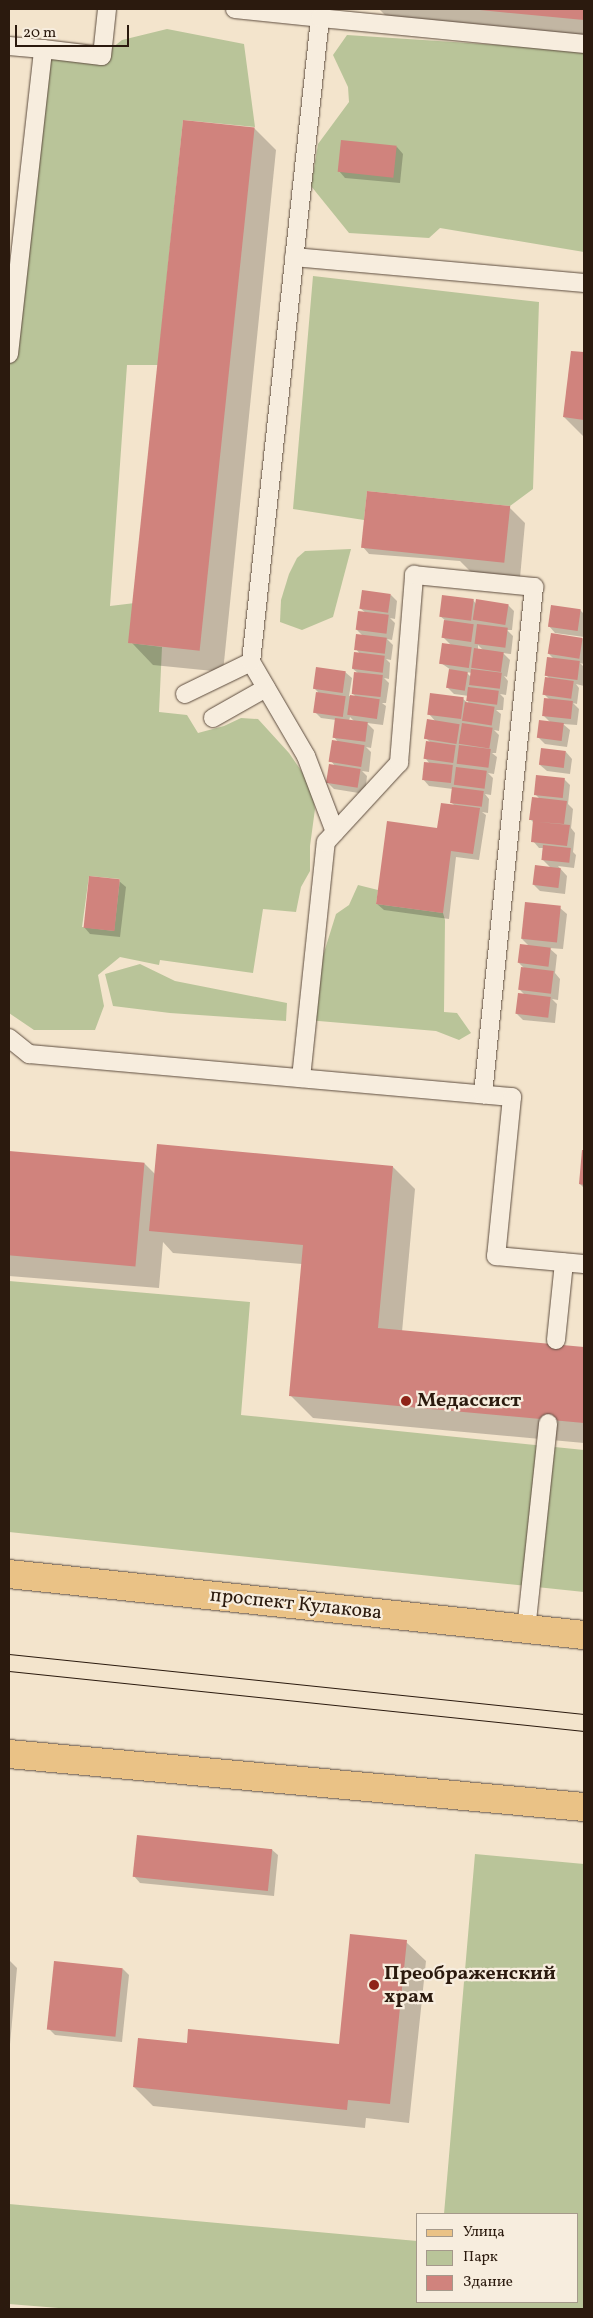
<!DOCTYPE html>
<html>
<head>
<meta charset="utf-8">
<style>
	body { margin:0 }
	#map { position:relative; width:593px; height:2318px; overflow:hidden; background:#f3e4cc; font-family:Vollkorn,serif }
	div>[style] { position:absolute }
	.green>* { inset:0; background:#b9c499 }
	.shadow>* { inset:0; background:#0003 }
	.building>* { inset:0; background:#d0837d; transform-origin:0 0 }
	.roads { filter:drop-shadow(0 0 1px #5d4c3e) drop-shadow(0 0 1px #5d4c3e) }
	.lane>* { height:18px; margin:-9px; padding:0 9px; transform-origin:9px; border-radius:9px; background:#f7edde }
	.primary>* { height:28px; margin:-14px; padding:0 14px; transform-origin:14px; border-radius:14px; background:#eac286 }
	.tram>* { height:1px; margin:-0.5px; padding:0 0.5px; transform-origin:0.5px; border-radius:0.5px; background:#2b1a0e }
	.dots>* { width:14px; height:14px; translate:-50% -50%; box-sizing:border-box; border:2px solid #f7edde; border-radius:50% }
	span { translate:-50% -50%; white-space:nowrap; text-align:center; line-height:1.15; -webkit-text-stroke:4.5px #f7edde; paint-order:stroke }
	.poi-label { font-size:20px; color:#2b1a0e; font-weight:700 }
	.left { translate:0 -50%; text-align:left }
	.street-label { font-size:20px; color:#2b1a0e }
	.frame { position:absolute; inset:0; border:10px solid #2b1a0e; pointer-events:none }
	.legend { position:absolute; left:416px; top:2213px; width:162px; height:90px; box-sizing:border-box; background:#f7edde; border:1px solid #a5998b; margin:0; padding:6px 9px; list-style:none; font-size:15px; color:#2b1a0e }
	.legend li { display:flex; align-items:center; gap:10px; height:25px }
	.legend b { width:25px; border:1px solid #a5998b }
	.scale { position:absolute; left:15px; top:25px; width:114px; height:22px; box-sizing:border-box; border:2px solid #2b1a0e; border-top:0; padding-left:6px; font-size:15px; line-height:18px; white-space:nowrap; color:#2b1a0e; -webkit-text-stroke:4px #f7edde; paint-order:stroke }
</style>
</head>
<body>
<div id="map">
	<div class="green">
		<div style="clip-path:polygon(evenodd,167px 29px,244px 44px,255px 127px,183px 120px,158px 365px,127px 365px,110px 606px,135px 603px,130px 643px,162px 647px,159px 712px,187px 715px,198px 733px,224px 726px,241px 718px,258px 719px,289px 753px,311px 785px,315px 809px,310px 846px,310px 871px,301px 887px,296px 912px,263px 909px,253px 973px,160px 960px,159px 965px,120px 957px,98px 975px,104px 1006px,95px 1030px,34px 1030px,9px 1013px,9px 354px,43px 49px,102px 56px,122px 40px,167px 29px,89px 876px,120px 879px,114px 931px,82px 927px,89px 876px)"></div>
		<div style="clip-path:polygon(347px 35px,531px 47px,584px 53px,584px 252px,440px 228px,429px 238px,349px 233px,311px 186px,318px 144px,349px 102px,348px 87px,333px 55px)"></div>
		<div style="clip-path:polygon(313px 276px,539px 302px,533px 489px,510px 506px,367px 491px,364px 520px,293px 509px)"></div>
		<div style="clip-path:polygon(351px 549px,333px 617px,302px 630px,280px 622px,281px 600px,289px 574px,297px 558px,305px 551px)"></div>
		<div style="clip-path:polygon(358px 885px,378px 890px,376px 904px,443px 913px,445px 920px,444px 1012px,457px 1013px,471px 1033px,459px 1040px,436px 1031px,307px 1020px,317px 975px,336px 914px,349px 905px)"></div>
		<div style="clip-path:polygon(140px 964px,175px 981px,287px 1003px,286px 1021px,170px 1013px,113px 1006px,105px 974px)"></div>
		<div style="clip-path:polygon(9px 1281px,250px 1302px,241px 1415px,584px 1450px,584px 1592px,9px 1532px)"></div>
		<div style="clip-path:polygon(475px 1854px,584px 1864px,584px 2309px,71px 2309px,9px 2304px,9px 2204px,417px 2241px,417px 2302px,577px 2302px,577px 2214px,444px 2214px)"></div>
	</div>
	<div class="shadow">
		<div style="clip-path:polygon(379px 9px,584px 9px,584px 39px,390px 20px)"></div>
		<div style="clip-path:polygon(254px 128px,276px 150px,223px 672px,153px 665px,132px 643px)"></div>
		<div style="clip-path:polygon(397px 147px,403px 154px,400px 183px,345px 178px,339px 171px)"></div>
		<div style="clip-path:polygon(572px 352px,584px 353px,584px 437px,564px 417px)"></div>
		<div style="clip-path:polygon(509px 507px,525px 523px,520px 578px,472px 573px,460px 561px,369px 554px,363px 547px)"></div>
		<div style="clip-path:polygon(evenodd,391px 595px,397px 601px,395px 619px,390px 618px,395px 623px,392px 640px,387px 639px,393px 645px,391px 660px,386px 659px,390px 663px,389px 679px,384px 678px,389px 683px,386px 703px,382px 703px,386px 706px,383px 725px,367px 723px,374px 730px,371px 748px,366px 747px,371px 752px,369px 772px,362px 771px,367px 776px,365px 794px,334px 789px,328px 783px,336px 767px,331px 761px,339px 743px,334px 737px,336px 720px,321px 718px,315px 712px,318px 692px,314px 688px,345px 672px,352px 678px,349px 696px,356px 697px,352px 693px,358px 673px,353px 669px,360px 654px,356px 649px,363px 636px,357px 630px,366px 613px,361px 609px,391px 595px,350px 717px,355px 722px,349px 721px,350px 717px)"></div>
		<div style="clip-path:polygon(evenodd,473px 600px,476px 604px,508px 605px,514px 611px,512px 630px,507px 630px,513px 636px,511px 654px,503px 653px,510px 660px,507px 677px,504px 676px,508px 681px,506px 695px,500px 694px,504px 698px,503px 710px,496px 710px,501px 714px,499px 731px,494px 730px,499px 735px,496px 753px,492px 753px,497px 757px,494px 774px,488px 773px,493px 778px,491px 795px,485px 794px,489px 799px,488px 813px,482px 812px,486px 815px,479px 860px,456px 857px,449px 919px,384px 910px,377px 904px,455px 806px,451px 802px,453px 789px,429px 786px,423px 779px,430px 764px,426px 759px,431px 743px,426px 738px,436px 722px,429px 714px,463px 699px,468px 703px,469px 696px,454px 694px,448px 688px,451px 670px,441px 663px,451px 645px,444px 638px,446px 621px,440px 616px,473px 600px,478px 645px,484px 651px,478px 650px,478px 645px,473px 600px,466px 672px,472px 673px,471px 677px,466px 672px)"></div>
		<div style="clip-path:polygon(580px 610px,584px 614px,584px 637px,555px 633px,549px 626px)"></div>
		<div style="clip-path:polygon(583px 639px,584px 664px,580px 663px,584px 667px,584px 686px,576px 684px,579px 688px,577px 704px,573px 703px,579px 709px,577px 725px,563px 724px,570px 730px,567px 747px,545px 744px,539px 738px,550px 722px,544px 716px,550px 700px,544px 694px,550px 679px,546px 675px,554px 659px,549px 654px)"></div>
		<div style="clip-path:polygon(566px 752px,572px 759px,570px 774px,547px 771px,540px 765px)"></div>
		<div style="clip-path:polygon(564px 779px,570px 785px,568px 804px,573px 809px,571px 828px,575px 833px,573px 852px,576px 855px,574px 868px,558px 866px,567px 876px,565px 894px,540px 891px,534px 885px,551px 868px,542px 859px,543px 848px,539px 848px,533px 841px,534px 823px,530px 819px,540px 799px,535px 794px)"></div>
		<div style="clip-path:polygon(119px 881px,126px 887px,120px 937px,90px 934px,84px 927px)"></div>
		<div style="clip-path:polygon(560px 908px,567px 914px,563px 949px,549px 948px,557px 955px,555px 973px,560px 979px,558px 1000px,552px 999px,557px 1004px,555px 1023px,523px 1020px,516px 1013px,525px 995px,520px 990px,525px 969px,519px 963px,530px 947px,522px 939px)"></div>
		<div style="clip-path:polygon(583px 1151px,584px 1152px,584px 1188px,580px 1184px)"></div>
		<div style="clip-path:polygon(9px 1152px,144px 1163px,156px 1175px,393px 1167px,415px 1189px,402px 1332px,584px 1348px,584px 1443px,313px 1418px,291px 1396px,302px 1264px,173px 1253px,163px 1242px,159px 1288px,9px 1276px)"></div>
		<div style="clip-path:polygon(271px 1849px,278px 1855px,274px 1896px,140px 1883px,134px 1876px)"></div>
		<div style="clip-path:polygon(406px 1942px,426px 1961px,409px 2123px,366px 2118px,365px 2128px,153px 2106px,134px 2087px,188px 2044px,340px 2046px)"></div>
		<div style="clip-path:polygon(9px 1960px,17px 1968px,9px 2055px)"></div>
		<div style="clip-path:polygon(123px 1969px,129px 1975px,122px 2042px,55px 2035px,49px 2029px)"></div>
	</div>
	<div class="building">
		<div style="clip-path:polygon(481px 9px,584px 9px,584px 20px,480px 10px)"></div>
		<div style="left:183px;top:120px;width:72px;height:526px;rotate:6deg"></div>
		<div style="left:341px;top:140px;width:56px;height:32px;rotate:6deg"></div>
		<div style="clip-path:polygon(571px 351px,584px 352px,584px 420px,563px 417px)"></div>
		<div style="left:367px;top:491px;width:144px;height:57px;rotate:6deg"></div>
		<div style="left:362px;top:590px;width:29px;height:19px;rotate:8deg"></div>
		<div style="left:442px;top:595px;width:32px;height:22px;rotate:7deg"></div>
		<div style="left:476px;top:599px;width:33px;height:21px;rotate:9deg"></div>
		<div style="left:551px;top:605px;width:30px;height:22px;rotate:8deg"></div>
		<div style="left:358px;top:611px;width:31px;height:19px;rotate:7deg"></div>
		<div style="left:444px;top:620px;width:30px;height:18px;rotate:8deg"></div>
		<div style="left:477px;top:624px;width:31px;height:20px;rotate:7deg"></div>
		<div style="left:551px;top:633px;width:32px;height:21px;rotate:9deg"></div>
		<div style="left:356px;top:634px;width:31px;height:16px;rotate:7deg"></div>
		<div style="left:442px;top:643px;width:30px;height:21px;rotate:8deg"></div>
		<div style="left:474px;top:648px;width:30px;height:20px;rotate:8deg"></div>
		<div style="left:354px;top:652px;width:31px;height:17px;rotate:7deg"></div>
		<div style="left:547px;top:657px;width:33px;height:19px;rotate:7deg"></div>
		<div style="left:316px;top:667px;width:30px;height:22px;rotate:8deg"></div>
		<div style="left:449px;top:669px;width:19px;height:19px;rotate:9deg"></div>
		<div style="left:471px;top:669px;width:31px;height:16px;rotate:7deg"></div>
		<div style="left:354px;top:672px;width:29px;height:22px;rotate:6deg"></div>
		<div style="left:545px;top:677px;width:29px;height:18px;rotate:8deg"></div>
		<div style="left:468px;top:687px;width:31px;height:14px;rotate:7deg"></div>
		<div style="left:316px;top:692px;width:30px;height:21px;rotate:8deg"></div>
		<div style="left:430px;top:693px;width:34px;height:22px;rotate:7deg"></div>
		<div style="left:350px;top:695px;width:30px;height:20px;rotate:8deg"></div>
		<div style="left:544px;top:698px;width:29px;height:18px;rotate:6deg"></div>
		<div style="left:465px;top:702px;width:30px;height:19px;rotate:9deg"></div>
		<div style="left:335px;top:718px;width:33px;height:20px;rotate:7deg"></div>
		<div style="left:427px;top:719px;width:33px;height:20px;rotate:9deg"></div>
		<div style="left:539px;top:720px;width:25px;height:18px;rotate:7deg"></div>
		<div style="left:462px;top:723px;width:31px;height:21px;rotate:9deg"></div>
		<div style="left:332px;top:740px;width:33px;height:22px;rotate:9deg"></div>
		<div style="left:426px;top:741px;width:30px;height:18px;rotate:8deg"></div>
		<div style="left:459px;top:745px;width:32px;height:19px;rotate:7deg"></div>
		<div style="left:541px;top:748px;width:25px;height:17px;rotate:7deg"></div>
		<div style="left:424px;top:762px;width:29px;height:18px;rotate:6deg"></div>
		<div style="left:329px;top:764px;width:32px;height:19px;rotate:9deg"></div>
		<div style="left:456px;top:767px;width:31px;height:18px;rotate:7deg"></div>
		<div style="left:536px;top:775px;width:29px;height:20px;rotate:6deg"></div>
		<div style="left:452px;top:787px;width:32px;height:16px;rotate:7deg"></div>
		<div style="clip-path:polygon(532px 797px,567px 801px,564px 824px,538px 822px,570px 825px,567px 846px,531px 842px,533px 820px,529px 820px)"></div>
		<div style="clip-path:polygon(441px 803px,480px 808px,473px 854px,451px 851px,443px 913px,376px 904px,387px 821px,437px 828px)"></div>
		<div style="left:543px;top:845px;width:28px;height:15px;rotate:6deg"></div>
		<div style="left:535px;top:865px;width:26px;height:20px;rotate:7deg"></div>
		<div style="left:89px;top:876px;width:31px;height:52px;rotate:6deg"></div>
		<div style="left:525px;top:902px;width:36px;height:37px;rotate:6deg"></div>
		<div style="left:520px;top:944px;width:31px;height:19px;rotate:7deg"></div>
		<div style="left:521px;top:967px;width:33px;height:23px;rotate:7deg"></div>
		<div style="left:518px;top:993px;width:33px;height:21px;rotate:7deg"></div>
		<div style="clip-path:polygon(157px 1144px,393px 1166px,378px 1328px,584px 1347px,584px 1423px,289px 1396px,303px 1245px,149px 1231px)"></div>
		<div style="clip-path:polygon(582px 1150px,584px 1150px,584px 1185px,579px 1184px)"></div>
		<div style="left:9px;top:1151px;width:136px;height:104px;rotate:5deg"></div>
		<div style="left:137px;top:1835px;width:136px;height:42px;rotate:6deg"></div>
		<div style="clip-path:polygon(350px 1934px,407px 1940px,390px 2104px,348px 2100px,347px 2110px,133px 2087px,138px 2038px,187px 2043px,188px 2029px,339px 2044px)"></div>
		<div style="left:54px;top:1961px;width:69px;height:69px;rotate:6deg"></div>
	</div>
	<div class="roads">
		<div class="lane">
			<div style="left:235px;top:9px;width:85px;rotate:6deg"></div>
			<div style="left:320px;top:18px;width:9px;rotate:-84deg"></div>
			<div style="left:9px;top:46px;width:34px;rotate:5deg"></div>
			<div style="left:294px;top:257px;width:291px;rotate:5.1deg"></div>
			<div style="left:9px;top:354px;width:307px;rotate:-83.6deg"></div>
			<div style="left:43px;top:49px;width:59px;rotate:6.8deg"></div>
			<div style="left:102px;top:56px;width:47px;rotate:-83.9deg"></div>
			<div style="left:185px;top:694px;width:73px;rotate:-25.9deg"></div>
			<div style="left:213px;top:718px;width:61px;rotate:-29.5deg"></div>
			<div style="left:335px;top:832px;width:81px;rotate:-110.9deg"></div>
			<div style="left:306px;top:756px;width:109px;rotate:-120.3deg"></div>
			<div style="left:251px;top:662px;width:648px;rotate:-83.88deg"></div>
			<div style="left:320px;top:18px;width:265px;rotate:5.6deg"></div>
			<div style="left:9px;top:1038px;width:26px;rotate:39deg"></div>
			<div style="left:29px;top:1054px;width:485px;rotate:5.1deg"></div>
			<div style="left:512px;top:1097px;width:160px;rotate:95.7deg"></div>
			<div style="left:496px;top:1256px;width:88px;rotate:5.2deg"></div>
			<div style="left:301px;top:1078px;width:237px;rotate:-84deg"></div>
			<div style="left:326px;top:842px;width:108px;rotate:-47.3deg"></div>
			<div style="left:399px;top:763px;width:189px;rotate:-85.4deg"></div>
			<div style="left:414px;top:575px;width:121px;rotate:5.7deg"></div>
			<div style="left:534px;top:587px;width:510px;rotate:95.74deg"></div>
			<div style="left:556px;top:1340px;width:78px;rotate:-84.1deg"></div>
			<div style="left:526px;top:1630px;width:208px;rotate:-83.9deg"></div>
		</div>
		<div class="primary">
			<div style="left:9px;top:1574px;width:578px;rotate:6.06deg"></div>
			<div style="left:9px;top:1754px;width:577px;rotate:5.27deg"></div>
		</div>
	</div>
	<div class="tram">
		<div style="left:9px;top:1654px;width:578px;rotate:5.96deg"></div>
		<div style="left:9px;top:1671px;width:578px;rotate:5.96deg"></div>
	</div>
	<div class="dots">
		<div style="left:406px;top:1401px;background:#8f2418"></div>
		<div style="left:374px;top:1985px;background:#8f2418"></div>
	</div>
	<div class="poi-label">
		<span class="left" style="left:417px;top:1401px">Медассист</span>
		<span class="left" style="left:384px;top:1986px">Преображенский<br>храм</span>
	</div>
	<div class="street-label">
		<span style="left:296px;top:1605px;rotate:6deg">проспект Кулакова</span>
	</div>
	<div class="frame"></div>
	<ul class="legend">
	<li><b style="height:6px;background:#eac286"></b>Улица</li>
	<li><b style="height:14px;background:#b9c499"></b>Парк</li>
	<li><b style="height:14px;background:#d0837d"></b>Здание</li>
	</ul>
	<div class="scale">20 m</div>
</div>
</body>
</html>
